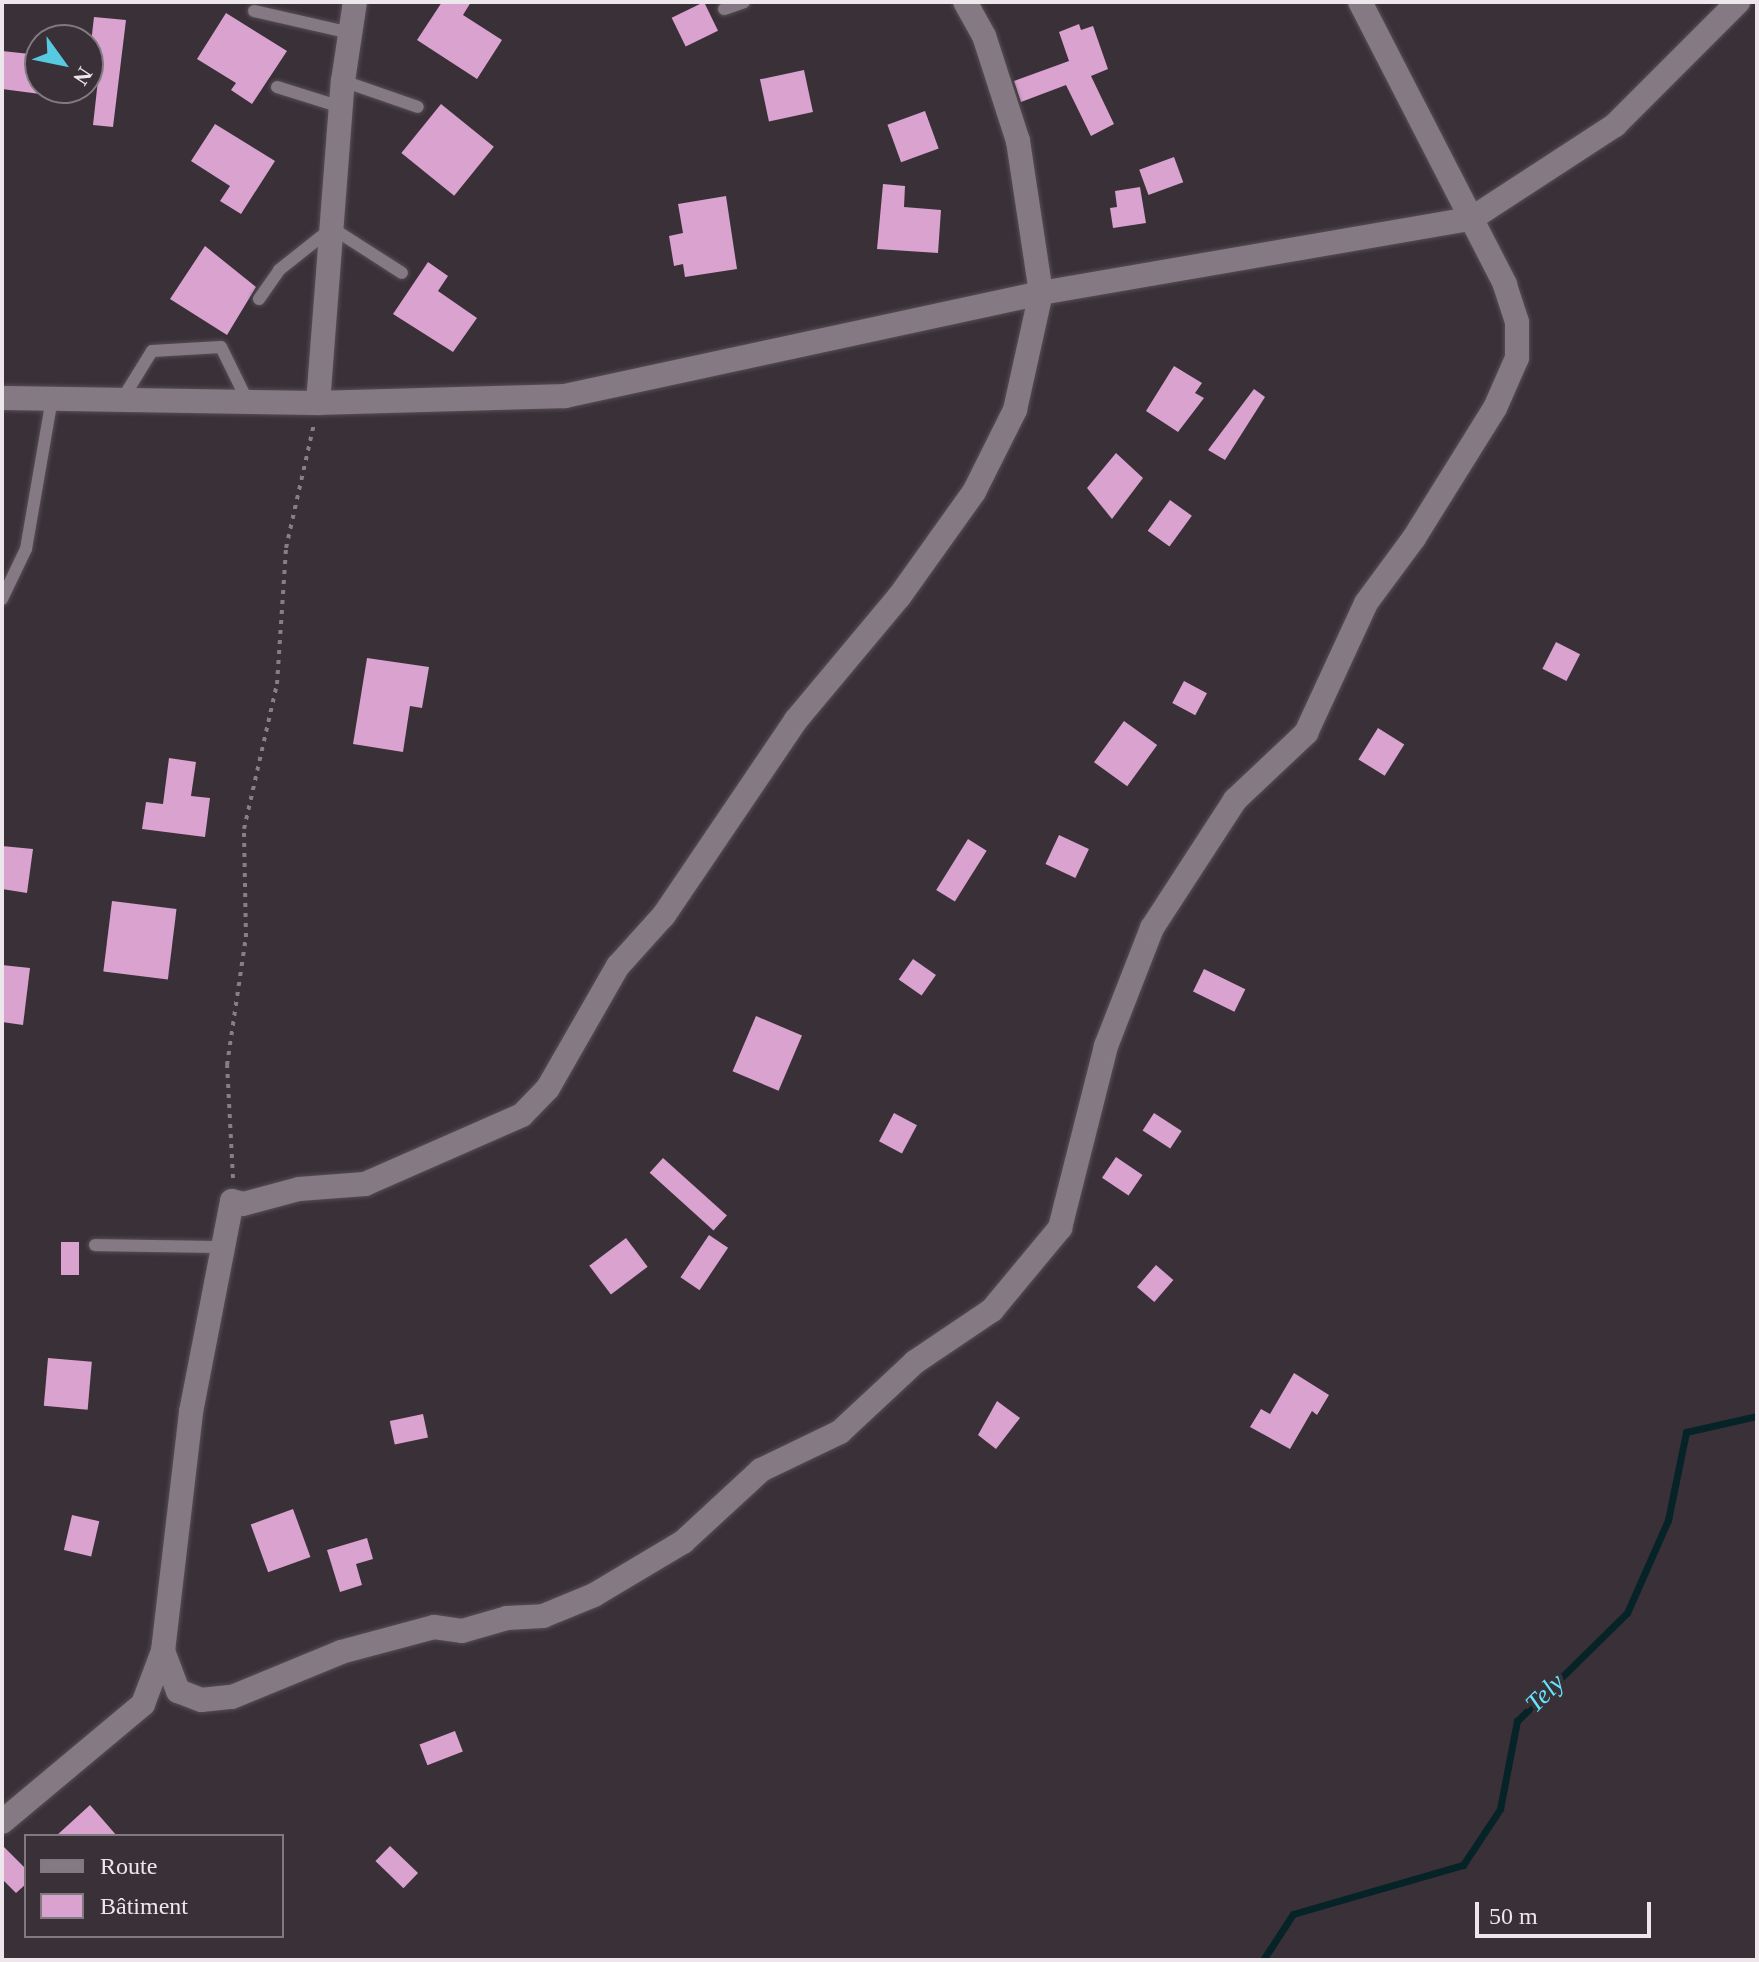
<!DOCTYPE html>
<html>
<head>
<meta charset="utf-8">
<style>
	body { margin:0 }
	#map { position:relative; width:1759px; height:1962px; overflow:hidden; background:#3a3038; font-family:Georgia,serif }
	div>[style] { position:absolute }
	.stream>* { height:7px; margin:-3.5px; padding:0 3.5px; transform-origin:3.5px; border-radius:3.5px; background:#062328 }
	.building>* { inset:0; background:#d9a2cf; transform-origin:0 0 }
	.path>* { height:4px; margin-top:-2px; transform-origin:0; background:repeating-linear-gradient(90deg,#877f86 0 4px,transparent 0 10px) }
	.roads { filter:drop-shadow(0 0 2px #564e54) drop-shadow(0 0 2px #564e54) }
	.service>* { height:12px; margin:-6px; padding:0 6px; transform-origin:6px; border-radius:6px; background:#857a83 }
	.minor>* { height:24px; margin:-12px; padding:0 12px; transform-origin:12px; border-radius:12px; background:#857a83 }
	span { translate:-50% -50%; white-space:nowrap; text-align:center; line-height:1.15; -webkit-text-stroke:8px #3a3038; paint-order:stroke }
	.water-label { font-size:26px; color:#64e5fe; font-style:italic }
	.frame { position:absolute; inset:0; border:4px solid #ede7ec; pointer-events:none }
	.legend { position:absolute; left:24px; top:1834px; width:260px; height:104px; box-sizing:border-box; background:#3a3038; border:2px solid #827980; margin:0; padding:10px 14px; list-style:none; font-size:24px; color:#ede7ec }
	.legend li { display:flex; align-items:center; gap:16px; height:40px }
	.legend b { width:40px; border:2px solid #827980 }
	.north { position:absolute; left:24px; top:24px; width:80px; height:80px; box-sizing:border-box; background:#3a3038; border:2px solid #827980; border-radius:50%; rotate:123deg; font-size:22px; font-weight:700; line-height:32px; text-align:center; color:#ede7ec }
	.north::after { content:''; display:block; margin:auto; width:28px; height:36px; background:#55cae0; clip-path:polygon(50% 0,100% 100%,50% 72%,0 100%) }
	.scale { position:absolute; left:1475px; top:1902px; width:176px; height:36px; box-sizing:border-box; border:4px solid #ede7ec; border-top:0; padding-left:10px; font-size:24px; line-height:28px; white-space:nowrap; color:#ede7ec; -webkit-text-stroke:6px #3a3038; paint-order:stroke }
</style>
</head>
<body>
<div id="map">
	<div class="stream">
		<div style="left:1263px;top:1960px;width:55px;rotate:-56.9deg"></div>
		<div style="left:1293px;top:1914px;width:177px;rotate:-16.1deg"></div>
		<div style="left:1463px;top:1865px;width:67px;rotate:-56.5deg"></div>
		<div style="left:1500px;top:1809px;width:90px;rotate:-79.1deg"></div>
		<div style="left:1517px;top:1721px;width:154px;rotate:-44.5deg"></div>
		<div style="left:1627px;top:1613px;width:102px;rotate:-66.2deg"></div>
		<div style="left:1668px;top:1520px;width:90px;rotate:-78.4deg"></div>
		<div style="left:1686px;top:1432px;width:73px;rotate:-12.7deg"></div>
	</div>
	<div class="building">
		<div style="clip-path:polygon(442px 2px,471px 2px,463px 15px,502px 40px,477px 79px,417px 40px)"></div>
		<div style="left:704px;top:2px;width:32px;height:36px;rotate:64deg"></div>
		<div style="clip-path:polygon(226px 13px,287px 51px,252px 104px,231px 90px,236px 83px,197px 59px)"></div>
		<div style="clip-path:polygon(94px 17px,126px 20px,113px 127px,93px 125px,99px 71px,88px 69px)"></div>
		<div style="clip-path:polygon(1079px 24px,1081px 30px,1093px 26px,1108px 69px,1091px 76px,1114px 124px,1091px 136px,1066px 85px,1021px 102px,1014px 81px,1069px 61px,1059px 32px)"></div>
		<div style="clip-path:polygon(2px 51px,30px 54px,28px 70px,40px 71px,40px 94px,2px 89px)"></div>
		<div style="left:804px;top:70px;width:43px;height:45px;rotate:78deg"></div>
		<div style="left:441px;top:104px;width:68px;height:63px;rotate:39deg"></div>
		<div style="left:925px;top:111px;width:40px;height:40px;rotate:70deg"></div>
		<div style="clip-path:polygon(215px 124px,275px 161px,241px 214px,220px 201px,230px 186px,191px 161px)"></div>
		<div style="left:1174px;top:157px;width:27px;height:37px;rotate:70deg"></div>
		<div style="clip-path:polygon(883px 184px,905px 186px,904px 207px,941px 210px,938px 253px,877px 249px)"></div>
		<div style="clip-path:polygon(1140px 187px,1146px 223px,1113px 228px,1110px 208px,1117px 207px,1115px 191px)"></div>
		<div style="clip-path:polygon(726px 196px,737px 269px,685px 277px,683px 264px,674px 266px,669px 236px,683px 233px,678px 204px)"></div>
		<div style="clip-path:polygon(205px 246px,256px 287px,227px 335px,170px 299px)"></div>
		<div style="clip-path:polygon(428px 262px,448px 276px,438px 291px,477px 318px,453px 352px,393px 314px)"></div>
		<div style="clip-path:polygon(1174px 366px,1202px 383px,1195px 393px,1204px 398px,1178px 432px,1146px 411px)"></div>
		<div style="clip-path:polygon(1254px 389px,1265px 397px,1225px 460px,1208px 450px)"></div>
		<div style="clip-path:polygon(1116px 453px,1143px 478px,1112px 519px,1087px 488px)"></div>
		<div style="left:1170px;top:500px;width:27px;height:38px;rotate:36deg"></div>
		<div style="left:1556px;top:642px;width:27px;height:30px;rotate:27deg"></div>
		<div style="clip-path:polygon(367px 658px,429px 667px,422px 708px,410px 706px,403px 752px,353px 744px)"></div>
		<div style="left:1184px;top:681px;width:26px;height:25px;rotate:28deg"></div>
		<div style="left:1124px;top:721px;width:41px;height:51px;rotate:36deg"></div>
		<div style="left:1378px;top:728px;width:31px;height:37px;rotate:32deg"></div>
		<div style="clip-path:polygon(169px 758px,196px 762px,191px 796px,210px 798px,205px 837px,142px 829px,146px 802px,163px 804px)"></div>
		<div style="left:1059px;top:835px;width:33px;height:32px;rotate:25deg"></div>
		<div style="left:968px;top:839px;width:22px;height:60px;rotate:32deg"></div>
		<div style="clip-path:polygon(2px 846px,33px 849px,27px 893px,2px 889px)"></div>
		<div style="left:112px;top:901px;width:65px;height:71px;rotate:7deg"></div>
		<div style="left:913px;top:959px;width:28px;height:25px;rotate:35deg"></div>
		<div style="clip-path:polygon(2px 965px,30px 968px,23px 1025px,2px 1022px)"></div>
		<div style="left:1204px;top:969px;width:46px;height:25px;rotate:26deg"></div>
		<div style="left:756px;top:1016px;width:50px;height:60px;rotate:23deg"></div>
		<div style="left:894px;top:1113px;width:26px;height:32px;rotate:28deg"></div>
		<div style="left:1154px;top:1113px;width:33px;height:21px;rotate:33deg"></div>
		<div style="left:1116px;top:1157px;width:32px;height:25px;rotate:34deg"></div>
		<div style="left:663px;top:1158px;width:86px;height:20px;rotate:42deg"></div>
		<div style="left:709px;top:1235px;width:23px;height:51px;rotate:34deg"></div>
		<div style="left:626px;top:1238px;width:36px;height:46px;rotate:53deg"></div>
		<div style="left:61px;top:1242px;width:18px;height:33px"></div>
		<div style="left:1156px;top:1265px;width:23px;height:29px;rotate:41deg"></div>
		<div style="left:48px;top:1358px;width:44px;height:48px;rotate:5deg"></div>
		<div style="clip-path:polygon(1294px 1373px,1329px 1395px,1317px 1415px,1312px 1411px,1290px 1449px,1250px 1427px,1261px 1409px,1270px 1414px)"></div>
		<div style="clip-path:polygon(997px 1401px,1020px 1418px,996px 1449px,978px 1435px)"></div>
		<div style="left:423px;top:1414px;width:24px;height:34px;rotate:78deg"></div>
		<div style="left:293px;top:1509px;width:51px;height:45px;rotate:70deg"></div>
		<div style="left:72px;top:1515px;width:28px;height:36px;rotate:13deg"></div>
		<div style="clip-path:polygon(367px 1538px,373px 1559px,356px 1564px,362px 1585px,340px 1592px,327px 1550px)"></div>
		<div style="left:455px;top:1731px;width:22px;height:38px;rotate:69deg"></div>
		<div style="clip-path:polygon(90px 1805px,117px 1836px,56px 1836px)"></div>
		<div style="clip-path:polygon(2px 1845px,26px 1869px,26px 1884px,16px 1893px,2px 1879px)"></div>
		<div style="left:390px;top:1846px;width:39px;height:21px;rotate:44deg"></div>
	</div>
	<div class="path">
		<div style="left:233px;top:1178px;width:113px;rotate:-93deg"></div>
		<div style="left:227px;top:1065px;width:129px;rotate:-81.6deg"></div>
		<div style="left:246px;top:937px;width:108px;rotate:-91.1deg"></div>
		<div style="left:244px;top:829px;width:149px;rotate:-77.2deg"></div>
		<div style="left:277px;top:684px;width:136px;rotate:-86.2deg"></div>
		<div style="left:286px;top:548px;width:127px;rotate:-77.3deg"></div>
	</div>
	<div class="roads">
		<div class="service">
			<div style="left:724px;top:9px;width:21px;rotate:-19deg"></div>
			<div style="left:254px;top:11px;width:98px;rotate:12.9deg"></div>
			<div style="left:343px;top:81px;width:79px;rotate:19.1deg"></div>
			<div style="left:277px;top:87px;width:67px;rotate:17.4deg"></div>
			<div style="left:259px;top:299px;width:35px;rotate:-55deg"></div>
			<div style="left:279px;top:270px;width:68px;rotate:-38.4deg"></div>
			<div style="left:332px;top:228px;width:83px;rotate:32.7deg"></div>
			<div style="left:123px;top:398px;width:55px;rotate:-58.3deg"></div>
			<div style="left:152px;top:351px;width:69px;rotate:-3.3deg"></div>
			<div style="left:221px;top:347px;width:59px;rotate:63.9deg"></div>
			<div style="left:2px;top:599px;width:55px;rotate:-64.4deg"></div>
			<div style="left:26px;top:549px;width:153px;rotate:-80.2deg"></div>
			<div style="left:95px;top:1245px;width:131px;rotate:0.9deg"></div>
		</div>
		<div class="minor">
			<div style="left:2px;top:398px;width:316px;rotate:0.9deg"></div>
			<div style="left:318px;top:403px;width:323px;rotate:-85.6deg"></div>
			<div style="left:343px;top:81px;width:80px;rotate:-81.4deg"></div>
			<div style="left:318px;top:403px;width:247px;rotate:-1.6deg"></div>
			<div style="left:565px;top:396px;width:487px;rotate:-12.2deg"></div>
			<div style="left:1041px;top:293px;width:436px;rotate:-9.8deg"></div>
			<div style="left:1471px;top:219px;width:172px;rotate:-33.1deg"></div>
			<div style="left:1615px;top:125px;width:174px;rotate:-45deg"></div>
			<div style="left:163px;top:1651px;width:43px;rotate:69.4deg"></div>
			<div style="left:178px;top:1691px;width:25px;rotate:21deg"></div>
			<div style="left:201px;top:1700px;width:31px;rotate:-6deg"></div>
			<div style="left:232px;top:1697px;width:118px;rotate:-22.4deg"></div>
			<div style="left:341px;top:1652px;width:96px;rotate:-15deg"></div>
			<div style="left:434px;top:1627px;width:28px;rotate:8deg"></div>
			<div style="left:462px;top:1631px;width:47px;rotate:-16.1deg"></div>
			<div style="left:507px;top:1618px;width:36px;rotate:-3deg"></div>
			<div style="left:543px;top:1616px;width:55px;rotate:-22.4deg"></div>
			<div style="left:594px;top:1595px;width:104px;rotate:-30.8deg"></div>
			<div style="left:683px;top:1542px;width:106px;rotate:-42.7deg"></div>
			<div style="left:761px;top:1470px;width:88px;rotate:-25.7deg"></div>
			<div style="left:840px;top:1432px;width:103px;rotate:-43deg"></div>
			<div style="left:915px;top:1362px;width:93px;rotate:-34deg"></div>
			<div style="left:992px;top:1310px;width:107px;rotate:-50.3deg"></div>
			<div style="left:1060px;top:1228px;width:188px;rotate:-75.8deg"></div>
			<div style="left:1106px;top:1046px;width:127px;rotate:-68.7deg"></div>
			<div style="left:1152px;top:928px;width:153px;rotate:-57deg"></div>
			<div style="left:1235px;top:800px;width:98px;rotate:-43.3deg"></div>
			<div style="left:1306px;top:733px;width:143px;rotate:-65.2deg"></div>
			<div style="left:1366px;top:603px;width:81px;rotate:-53.6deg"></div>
			<div style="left:1414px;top:538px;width:153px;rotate:-58.1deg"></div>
			<div style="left:1495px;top:408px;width:55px;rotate:-66.3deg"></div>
			<div style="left:1517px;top:358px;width:36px;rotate:-90deg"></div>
			<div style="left:1517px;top:322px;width:40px;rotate:-108deg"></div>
			<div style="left:1505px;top:284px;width:317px;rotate:-117.2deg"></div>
			<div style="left:2px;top:1822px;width:184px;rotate:-39.9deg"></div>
			<div style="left:143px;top:1704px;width:57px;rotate:-69.3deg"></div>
			<div style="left:163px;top:1651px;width:241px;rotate:-83.3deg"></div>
			<div style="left:191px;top:1412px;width:215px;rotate:-79deg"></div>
			<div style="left:232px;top:1201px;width:11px;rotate:15deg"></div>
			<div style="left:243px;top:1204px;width:58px;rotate:-15deg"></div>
			<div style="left:299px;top:1189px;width:66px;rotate:-4.3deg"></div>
			<div style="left:365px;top:1184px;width:171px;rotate:-23.7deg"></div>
			<div style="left:522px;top:1115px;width:37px;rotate:-46deg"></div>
			<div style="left:548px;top:1088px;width:141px;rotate:-60.2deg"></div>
			<div style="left:618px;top:966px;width:69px;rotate:-48deg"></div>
			<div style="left:664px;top:915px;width:235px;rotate:-55.9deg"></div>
			<div style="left:796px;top:720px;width:160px;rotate:-50.1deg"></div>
			<div style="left:899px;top:597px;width:129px;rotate:-54.5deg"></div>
			<div style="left:974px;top:492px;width:92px;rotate:-63.4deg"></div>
			<div style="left:1015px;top:410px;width:120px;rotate:-77.5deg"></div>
			<div style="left:1041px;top:293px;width:154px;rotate:-98.6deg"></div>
			<div style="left:1018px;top:141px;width:110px;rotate:-107.9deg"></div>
			<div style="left:984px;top:36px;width:39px;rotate:-119deg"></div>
		</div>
	</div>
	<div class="water-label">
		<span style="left:1545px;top:1693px;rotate:-45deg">Tely</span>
	</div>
	<div class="frame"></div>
	<ul class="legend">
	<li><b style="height:10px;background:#857a83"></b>Route</li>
	<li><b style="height:22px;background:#d9a2cf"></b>Bâtiment</li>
	</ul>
	<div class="north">N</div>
	<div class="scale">50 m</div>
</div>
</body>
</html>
